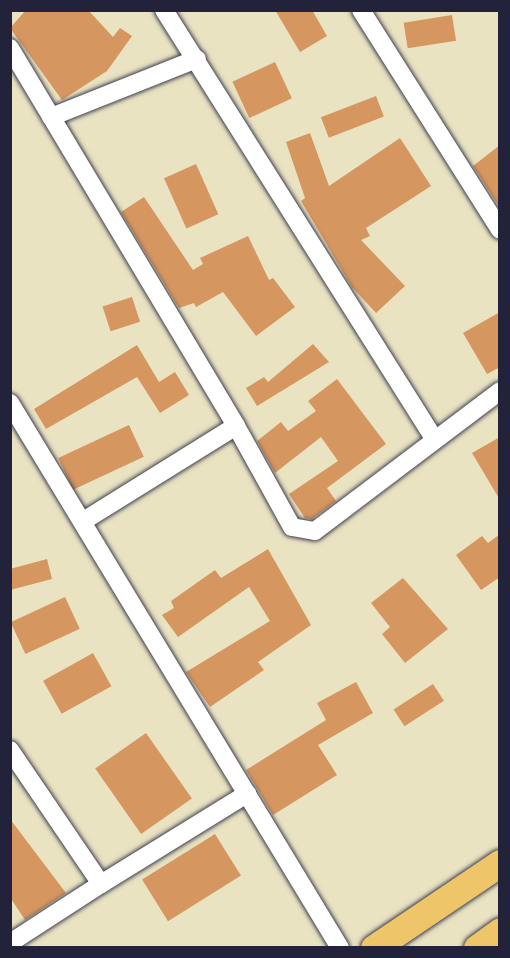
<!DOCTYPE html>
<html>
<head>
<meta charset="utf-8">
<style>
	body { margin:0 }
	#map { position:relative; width:510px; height:958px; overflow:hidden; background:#e9e3c2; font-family:Sriracha,sans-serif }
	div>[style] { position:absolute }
	.building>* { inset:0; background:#d69660; transform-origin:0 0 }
	.roads { filter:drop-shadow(0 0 2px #403f4f) drop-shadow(0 0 2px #403f4f) }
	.minor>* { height:18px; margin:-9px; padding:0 9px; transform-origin:9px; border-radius:9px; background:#fff }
	.primary>* { height:27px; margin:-13.5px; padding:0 13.5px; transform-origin:13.5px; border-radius:13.5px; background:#eec569 }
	span { translate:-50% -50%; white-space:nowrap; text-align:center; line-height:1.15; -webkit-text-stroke:6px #fff; paint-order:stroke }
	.frame { position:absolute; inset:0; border:12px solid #22223b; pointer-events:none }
</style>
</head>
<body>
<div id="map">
	<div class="building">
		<div style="clip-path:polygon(26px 10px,88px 10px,113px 37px,120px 28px,132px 36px,107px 71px,62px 100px,10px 28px)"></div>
		<div style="clip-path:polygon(275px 10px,312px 10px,327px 36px,300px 52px)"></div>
		<div style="left:452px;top:15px;width:26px;height:49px;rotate:81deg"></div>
		<div style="left:275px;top:62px;width:40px;height:47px;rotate:65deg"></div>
		<div style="left:376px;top:96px;width:22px;height:59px;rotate:69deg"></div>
		<div style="clip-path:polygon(310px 133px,329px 186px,400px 138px,431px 186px,366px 228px,370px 236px,361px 240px,405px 286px,376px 313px,352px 287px,301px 201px,305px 198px,286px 142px)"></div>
		<div style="clip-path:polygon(500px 145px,500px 208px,473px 166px)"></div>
		<div style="left:196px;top:164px;width:55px;height:35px;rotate:66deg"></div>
		<div style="clip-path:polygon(144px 197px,193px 270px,203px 264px,200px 258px,248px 236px,269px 280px,273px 278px,295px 307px,256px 336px,223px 292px,196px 307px,194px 303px,179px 308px,121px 212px)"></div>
		<div style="left:132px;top:297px;width:26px;height:31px;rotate:72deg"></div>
		<div style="clip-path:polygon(500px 312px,500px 367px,487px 374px,463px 333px)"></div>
		<div style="clip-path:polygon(313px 344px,329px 362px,257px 406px,246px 388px,264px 377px,268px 382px)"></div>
		<div style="clip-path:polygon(137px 345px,159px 382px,175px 372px,189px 395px,160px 413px,137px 377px,46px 429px,34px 409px)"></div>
		<div style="clip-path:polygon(337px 379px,386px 444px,327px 488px,336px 501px,312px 519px,305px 518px,289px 494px,338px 461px,321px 437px,275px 473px,257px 441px,281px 422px,288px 431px,316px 411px,308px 401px)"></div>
		<div style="left:129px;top:425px;width:35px;height:78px;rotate:65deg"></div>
		<div style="clip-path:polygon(500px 437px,500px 500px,472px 453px)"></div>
		<div style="clip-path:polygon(500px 534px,500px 577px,481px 590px,456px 555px,482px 536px,488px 543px)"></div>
		<div style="clip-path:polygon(268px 549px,311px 625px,258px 662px,264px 670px,210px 707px,186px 672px,270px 621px,249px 587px,178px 637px,162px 615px,174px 608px,171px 601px,215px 570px,221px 578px)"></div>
		<div style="clip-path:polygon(47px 559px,52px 579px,10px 590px,10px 569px)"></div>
		<div style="clip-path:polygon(403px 578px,448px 629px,405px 663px,382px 634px,390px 627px,371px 603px)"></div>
		<div style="left:65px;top:597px;width:35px;height:60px;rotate:65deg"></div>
		<div style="left:93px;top:653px;width:38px;height:57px;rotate:61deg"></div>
		<div style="clip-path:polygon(356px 682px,373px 713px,318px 745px,337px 775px,273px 815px,246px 770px,326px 720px,317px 703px)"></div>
		<div style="left:433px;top:684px;width:20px;height:47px;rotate:57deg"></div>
		<div style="left:146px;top:733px;width:80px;height:62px;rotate:55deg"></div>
		<div style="clip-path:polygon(10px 819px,66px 893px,25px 920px,10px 897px)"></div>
		<div style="left:215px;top:834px;width:49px;height:86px;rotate:58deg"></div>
	</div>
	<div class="roads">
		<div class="minor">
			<div style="left:164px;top:10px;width:508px;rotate:57.78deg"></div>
			<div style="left:361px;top:10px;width:260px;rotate:57.7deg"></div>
			<div style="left:10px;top:48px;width:440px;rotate:59.1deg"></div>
			<div style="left:236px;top:426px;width:181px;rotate:148.1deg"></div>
			<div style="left:51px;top:117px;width:157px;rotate:-21.7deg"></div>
			<div style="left:10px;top:403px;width:637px;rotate:58.8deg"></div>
			<div style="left:236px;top:426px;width:115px;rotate:61deg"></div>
			<div style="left:292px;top:527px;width:23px;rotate:10deg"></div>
			<div style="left:315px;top:531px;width:232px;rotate:-37.1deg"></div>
			<div style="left:10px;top:750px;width:162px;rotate:55.8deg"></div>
			<div style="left:101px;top:884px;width:172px;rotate:-31.7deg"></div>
			<div style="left:10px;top:943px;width:108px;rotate:-33deg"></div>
		</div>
		<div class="primary">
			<div style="left:374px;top:948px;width:152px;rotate:-34deg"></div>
			<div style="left:477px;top:948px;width:29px;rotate:-36deg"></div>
		</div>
	</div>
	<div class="frame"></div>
</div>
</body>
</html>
